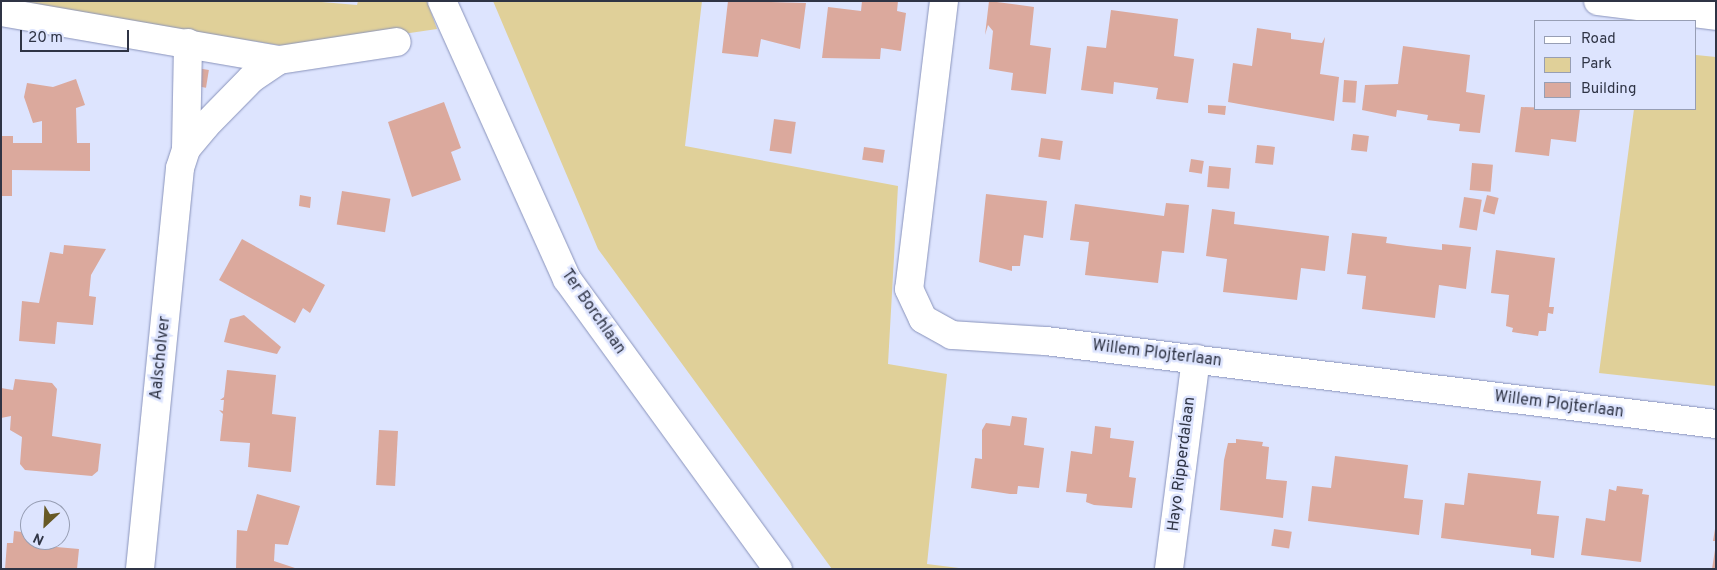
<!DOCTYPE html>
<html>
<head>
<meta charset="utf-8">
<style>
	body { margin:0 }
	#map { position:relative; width:1717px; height:570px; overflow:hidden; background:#dde4fe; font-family:Overpass,sans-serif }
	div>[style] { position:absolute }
	.green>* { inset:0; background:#e0d099 }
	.building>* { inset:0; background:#dba99d; transform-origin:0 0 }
	.roads { filter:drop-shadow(0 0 1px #8993bb) drop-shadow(0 0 1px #8993bb) }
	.street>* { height:28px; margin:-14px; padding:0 14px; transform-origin:14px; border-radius:14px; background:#fff }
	span { translate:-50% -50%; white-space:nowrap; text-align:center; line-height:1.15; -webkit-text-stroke:5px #dde4fe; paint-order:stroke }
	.street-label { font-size:16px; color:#2f3445 }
	.frame { position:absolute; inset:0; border:2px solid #2f3445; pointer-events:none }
	.legend { position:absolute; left:1534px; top:20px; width:162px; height:90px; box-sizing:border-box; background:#dde4fe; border:1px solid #979eb4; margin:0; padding:6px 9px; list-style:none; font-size:15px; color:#2f3445 }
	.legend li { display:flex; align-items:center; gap:10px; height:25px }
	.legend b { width:25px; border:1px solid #979eb4 }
	.north { position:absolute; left:20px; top:500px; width:50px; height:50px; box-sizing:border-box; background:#dde4fe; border:1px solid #979eb4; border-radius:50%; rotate:205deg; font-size:14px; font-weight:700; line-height:20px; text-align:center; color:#2f3445 }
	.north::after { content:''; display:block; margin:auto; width:18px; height:22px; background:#675926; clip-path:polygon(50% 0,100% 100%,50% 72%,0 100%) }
	.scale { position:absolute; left:20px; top:30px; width:109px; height:22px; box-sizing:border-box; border:2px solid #2f3445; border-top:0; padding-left:6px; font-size:15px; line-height:18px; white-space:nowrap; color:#2f3445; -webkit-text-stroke:4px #dde4fe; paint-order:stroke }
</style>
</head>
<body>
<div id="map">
	<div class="green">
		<div style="clip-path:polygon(8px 1px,310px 1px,357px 5px,358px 1px,427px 1px,437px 29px,301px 49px)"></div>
		<div style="clip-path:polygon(493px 1px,702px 1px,685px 146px,898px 186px,888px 364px,947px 374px,927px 564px,967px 569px,832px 569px,598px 249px)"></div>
		<div style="clip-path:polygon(1696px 55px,1716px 57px,1716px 386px,1599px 373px,1634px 109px,1696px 109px)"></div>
	</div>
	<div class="building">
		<div style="clip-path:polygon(728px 1px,806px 3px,800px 49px,761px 39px,758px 57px,722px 53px)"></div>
		<div style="clip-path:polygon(862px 1px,898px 1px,897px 11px,906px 13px,901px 51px,881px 48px,880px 59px,822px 58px,828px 7px,861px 11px)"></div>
		<div style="clip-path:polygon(989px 1px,1034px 7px,1030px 45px,1051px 48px,1046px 94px,1011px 90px,1013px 73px,989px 69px,993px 31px,988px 25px,985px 35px)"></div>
		<div style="clip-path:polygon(1111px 10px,1178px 19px,1174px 56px,1194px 59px,1188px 103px,1156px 99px,1158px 88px,1114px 82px,1113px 94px,1081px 90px,1087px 46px,1106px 48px)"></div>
		<div style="clip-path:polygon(1257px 28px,1291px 33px,1291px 39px,1322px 43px,1325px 37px,1320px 74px,1339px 77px,1334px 121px,1228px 102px,1233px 63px,1252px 66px)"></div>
		<div style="clip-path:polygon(1403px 46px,1470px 55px,1466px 92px,1485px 95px,1480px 133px,1459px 131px,1460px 124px,1427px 120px,1428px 115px,1397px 110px,1396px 117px,1362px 110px,1365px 85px,1398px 84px)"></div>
		<div style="left:197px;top:68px;width:12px;height:18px;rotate:9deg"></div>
		<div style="clip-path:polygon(76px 79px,85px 105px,76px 108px,77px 143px,90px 143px,90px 171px,12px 170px,12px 196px,1px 196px,1px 136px,13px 136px,13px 143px,42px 143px,42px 121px,33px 123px,24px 97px,27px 83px,53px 87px)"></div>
		<div style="left:1344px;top:80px;width:13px;height:22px;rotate:4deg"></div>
		<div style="clip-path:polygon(444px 102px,461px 148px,451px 152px,461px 180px,412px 197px,388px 122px)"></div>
		<div style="clip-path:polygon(1208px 105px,1226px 106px,1225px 115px,1208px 113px)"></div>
		<div style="clip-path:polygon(1521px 107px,1580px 109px,1576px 142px,1551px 139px,1549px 156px,1515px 152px)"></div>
		<div style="left:774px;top:119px;width:22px;height:32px;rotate:8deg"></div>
		<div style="left:1353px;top:134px;width:16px;height:16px;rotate:7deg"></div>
		<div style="left:1041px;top:138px;width:22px;height:19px;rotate:8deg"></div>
		<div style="left:1257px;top:145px;width:18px;height:18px;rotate:6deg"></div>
		<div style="left:864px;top:147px;width:21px;height:13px;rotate:8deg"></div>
		<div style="left:1191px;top:159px;width:13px;height:13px;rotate:9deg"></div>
		<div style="left:1472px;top:163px;width:21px;height:27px;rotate:5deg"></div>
		<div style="left:1209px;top:166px;width:22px;height:21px;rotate:5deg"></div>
		<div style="left:342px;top:191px;width:49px;height:34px;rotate:9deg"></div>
		<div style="clip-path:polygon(986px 194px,1047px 201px,1043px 238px,1024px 235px,1020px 266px,1012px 266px,1012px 271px,979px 262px)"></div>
		<div style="clip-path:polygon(300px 195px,311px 197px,310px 208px,299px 206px)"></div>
		<div style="left:1487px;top:195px;width:12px;height:17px;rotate:14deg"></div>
		<div style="left:1464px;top:197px;width:18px;height:31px;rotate:9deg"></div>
		<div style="clip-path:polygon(1166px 203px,1189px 205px,1184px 253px,1162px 251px,1158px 283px,1085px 275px,1089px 242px,1070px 240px,1075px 204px,1164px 216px)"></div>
		<div style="clip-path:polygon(1212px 209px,1235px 212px,1234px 224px,1329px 236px,1325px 271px,1301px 268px,1297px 300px,1223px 292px,1227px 259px,1206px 256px)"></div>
		<div style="clip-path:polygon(1352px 233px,1387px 237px,1386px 243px,1407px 246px,1442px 250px,1442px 244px,1471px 247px,1466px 289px,1439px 285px,1435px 318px,1362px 309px,1366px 276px,1347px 274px)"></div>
		<div style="clip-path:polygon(242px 239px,325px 285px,310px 313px,303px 308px,295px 323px,219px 280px)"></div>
		<div style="clip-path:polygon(64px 245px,106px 249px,91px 275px,89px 296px,96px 297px,93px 325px,57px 322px,55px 344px,19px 341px,22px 301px,39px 303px,50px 252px,63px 254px)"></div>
		<div style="clip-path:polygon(1496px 250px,1555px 258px,1549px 307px,1554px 307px,1553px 314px,1548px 313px,1546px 331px,1539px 331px,1538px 336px,1512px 332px,1513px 328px,1506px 326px,1509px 295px,1491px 293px)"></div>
		<div style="clip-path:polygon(244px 315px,281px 347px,277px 354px,224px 342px,230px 319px)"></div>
		<div style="clip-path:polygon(227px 370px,276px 375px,272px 414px,296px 417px,291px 472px,248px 467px,250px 443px,220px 441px,223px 414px,219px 410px,223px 411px,224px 400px,220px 400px,224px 397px)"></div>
		<div style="clip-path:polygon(15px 379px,52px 383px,57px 389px,52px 436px,101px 444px,98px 471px,92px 476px,25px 470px,20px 464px,22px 437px,10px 430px,11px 416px,1px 418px,1px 388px,13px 390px)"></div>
		<div style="clip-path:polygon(1012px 416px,1027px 418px,1024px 445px,1044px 448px,1039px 488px,1018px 486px,1017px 494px,1010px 494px,971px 488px,975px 458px,982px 459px,982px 430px,986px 423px,1010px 426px)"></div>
		<div style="clip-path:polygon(1095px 426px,1111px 428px,1110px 438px,1134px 441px,1129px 477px,1136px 478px,1132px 508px,1094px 505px,1086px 502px,1087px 494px,1066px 492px,1071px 451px,1092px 454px)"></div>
		<div style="left:379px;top:430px;width:19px;height:55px;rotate:3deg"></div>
		<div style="clip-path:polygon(1236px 439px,1263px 442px,1262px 446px,1269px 447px,1266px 479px,1287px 481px,1283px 518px,1220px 510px,1224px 460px,1228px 443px,1236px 443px)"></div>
		<div style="clip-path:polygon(1335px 456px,1408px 465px,1404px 498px,1423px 500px,1419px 535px,1308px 521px,1312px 486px,1331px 488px)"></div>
		<div style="clip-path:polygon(1468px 473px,1541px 481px,1537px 514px,1559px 516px,1554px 558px,1531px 555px,1531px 549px,1441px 538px,1445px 503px,1464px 505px)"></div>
		<div style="clip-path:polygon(1617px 486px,1643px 489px,1642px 494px,1649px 495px,1641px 562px,1581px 555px,1586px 518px,1605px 521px,1609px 489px,1616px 491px)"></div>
		<div style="clip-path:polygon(257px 494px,300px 506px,288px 545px,275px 544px,274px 561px,298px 569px,236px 569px,237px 530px,247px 531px)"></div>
		<div style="left:1274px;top:529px;width:18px;height:17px;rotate:9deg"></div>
		<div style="clip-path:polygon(1715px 529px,1716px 529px,1716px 541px,1713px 541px)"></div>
		<div style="clip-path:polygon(14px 531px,30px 533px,30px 540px,45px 540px,45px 546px,79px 549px,77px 569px,5px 569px,7px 543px,13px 543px)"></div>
		<div style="clip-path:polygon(1715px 550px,1716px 569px,1712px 569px)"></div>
	</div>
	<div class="roads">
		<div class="street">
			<div style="left:442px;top:1px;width:305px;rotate:65.8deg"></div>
			<div style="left:567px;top:279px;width:359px;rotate:54deg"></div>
			<div style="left:944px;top:1px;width:290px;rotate:96.9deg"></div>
			<div style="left:909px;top:289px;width:33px;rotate:65deg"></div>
			<div style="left:923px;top:319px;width:33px;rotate:29deg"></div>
			<div style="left:952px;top:335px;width:94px;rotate:3.7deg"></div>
			<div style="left:1046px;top:341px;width:675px;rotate:7.06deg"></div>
			<div style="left:1598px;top:1px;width:119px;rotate:7.2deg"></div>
			<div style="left:1px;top:12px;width:282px;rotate:9.8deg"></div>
			<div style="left:279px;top:60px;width:119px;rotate:-8.7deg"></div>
			<div style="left:186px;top:149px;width:106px;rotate:-88.9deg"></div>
			<div style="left:140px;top:569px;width:403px;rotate:-84.3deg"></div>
			<div style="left:180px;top:168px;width:20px;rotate:-72deg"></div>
			<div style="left:186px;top:149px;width:30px;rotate:-50deg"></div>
			<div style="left:205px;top:126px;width:66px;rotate:-45.6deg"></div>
			<div style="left:251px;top:79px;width:34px;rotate:-34deg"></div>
			<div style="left:1169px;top:569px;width:212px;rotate:-82.7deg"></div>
		</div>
	</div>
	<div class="street-label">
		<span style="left:593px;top:312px;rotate:55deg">Ter Borchlaan</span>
		<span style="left:1157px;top:354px;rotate:7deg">Willem Plojterlaan</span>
		<span style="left:161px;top:358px;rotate:-84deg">Aalscholver</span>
		<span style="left:1559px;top:405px;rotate:7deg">Willem Plojterlaan</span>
		<span style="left:1182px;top:464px;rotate:-83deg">Hayo Ripperdalaan</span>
	</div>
	<div class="frame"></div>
	<ul class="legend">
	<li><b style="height:6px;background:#fff"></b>Road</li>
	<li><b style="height:14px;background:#e0d099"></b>Park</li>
	<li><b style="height:14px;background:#dba99d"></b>Building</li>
	</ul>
	<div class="north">N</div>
	<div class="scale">20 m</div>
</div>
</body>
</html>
